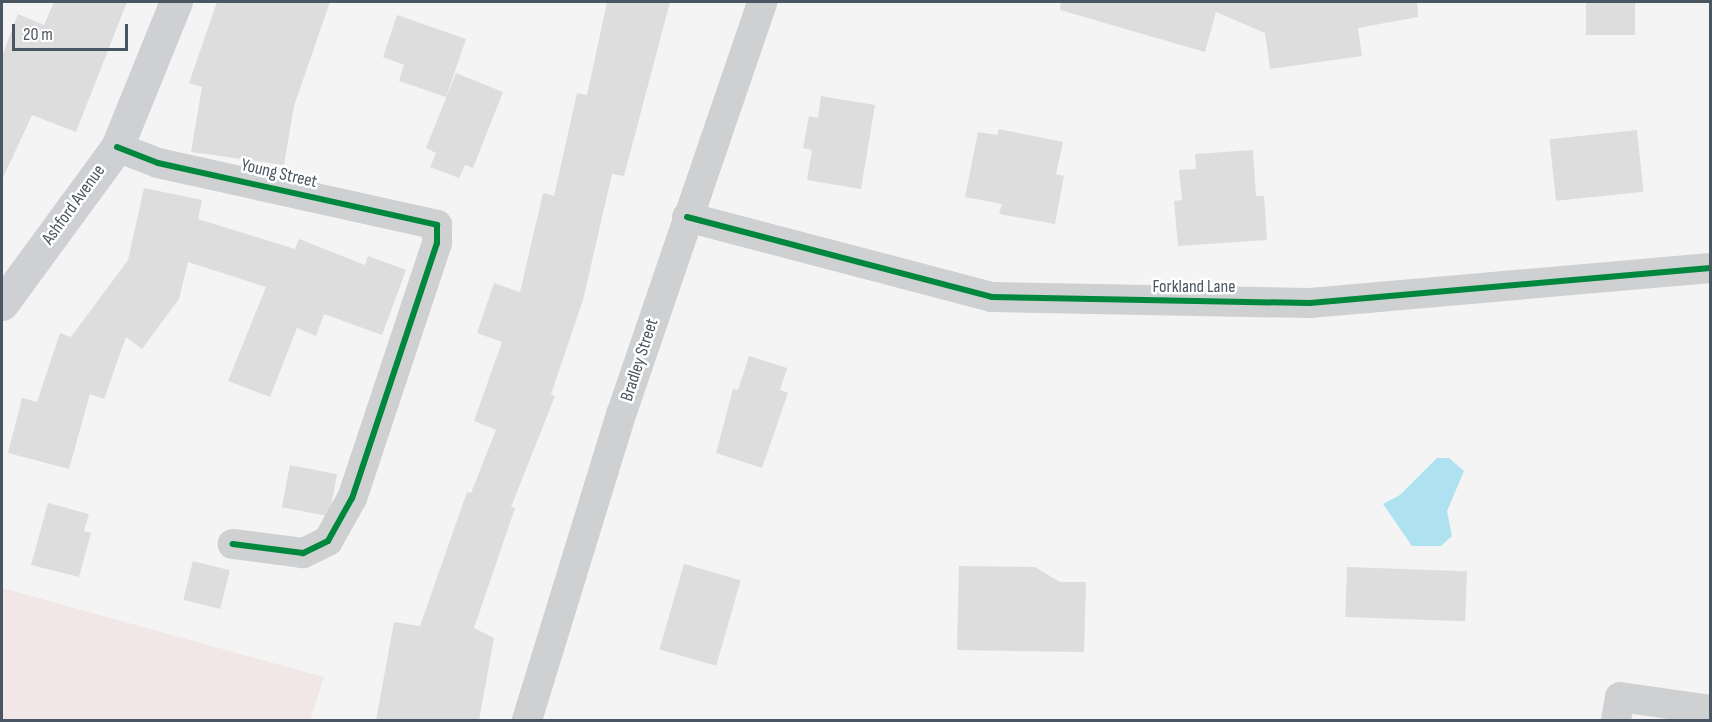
<!DOCTYPE html>
<html>
<head>
<meta charset="utf-8">
<style>
	body { margin:0 }
	#map { position:relative; width:1712px; height:722px; overflow:hidden; background:#f4f4f4; font-family:"Sofia Sans Condensed",sans-serif }
	div>[style] { position:absolute }
	.medical>* { inset:0; background:#f1e7e6 }
	.water>* { inset:0; background:#aee2f0 }
	.building>* { inset:0; background:#ddddde; transform-origin:0 0 }
	.street>* { height:30px; margin:-15px; padding:0 15px; transform-origin:15px; border-radius:15px; background:#ced0d2 }
	.secondary>* { height:33px; margin:-16.5px; padding:0 16.5px; transform-origin:16.5px; border-radius:16.5px; background:#ced0d4 }
	.cycleway>* { height:6px; margin:-3px; padding:0 3px; transform-origin:3px; border-radius:3px; background:#00873e }
	span { translate:-50% -50%; white-space:nowrap; text-align:center; line-height:1.15; -webkit-text-stroke:5px #fff; paint-order:stroke }
	.street-label { font-size:18px; color:#4a5661 }
	.frame { position:absolute; inset:0; border:3px solid #4a5661; pointer-events:none }
	.scale { position:absolute; left:12px; top:24px; width:116px; height:27px; box-sizing:border-box; border:3px solid #4a5661; border-top:0; padding-left:8px; font-size:18px; line-height:21px; white-space:nowrap; color:#4a5661; -webkit-text-stroke:4px #fff; paint-order:stroke }
</style>
</head>
<body>
<div id="map">
	<div class="medical">
		<div style="clip-path:polygon(2px 588px,324px 677px,310px 720px,2px 720px)"></div>
	</div>
	<div class="water">
		<div style="clip-path:polygon(1437px 458px,1449px 458px,1464px 471px,1447px 511px,1452px 536px,1441px 546px,1412px 546px,1383px 504px,1400px 495px)"></div>
	</div>
	<div class="building">
		<div style="clip-path:polygon(54px 2px,127px 2px,76px 132px,32px 115px,2px 180px,2px 56px,18px 14px,44px 25px)"></div>
		<div style="clip-path:polygon(217px 2px,330px 2px,294px 106px,284px 165px,191px 152px,202px 87px,189px 83px)"></div>
		<div style="clip-path:polygon(607px 2px,670px 2px,624px 176px,612px 174px,583px 300px,551px 394px,555px 396px,511px 507px,515px 508px,474px 628px,494px 638px,479px 720px,376px 720px,394px 622px,420px 626px,467px 492px,471px 493px,496px 430px,474px 421px,502px 342px,477px 333px,494px 283px,520px 292px,543px 193px,554px 196px,577px 93px,587px 95px)"></div>
		<div style="clip-path:polygon(1061px 2px,1417px 2px,1418px 17px,1358px 28px,1362px 56px,1270px 69px,1265px 33px,1216px 12px,1205px 52px,1060px 10px)"></div>
		<div style="left:1586px;top:2px;width:49px;height:33px"></div>
		<div style="clip-path:polygon(397px 15px,466px 39px,446px 97px,399px 81px,404px 65px,383px 57px)"></div>
		<div style="clip-path:polygon(456px 73px,503px 92px,473px 168px,465px 165px,459px 178px,430px 167px,436px 153px,426px 148px)"></div>
		<div style="clip-path:polygon(821px 96px,875px 105px,861px 189px,807px 180px,812px 150px,803px 148px,809px 116px,818px 118px)"></div>
		<div style="clip-path:polygon(999px 129px,1063px 142px,1056px 174px,1064px 176px,1055px 224px,999px 214px,1002px 204px,965px 197px,978px 132px,997px 135px)"></div>
		<div style="left:1637px;top:130px;width:62px;height:88px;rotate:84deg"></div>
		<div style="clip-path:polygon(1253px 150px,1256px 196px,1264px 196px,1267px 240px,1178px 246px,1174px 201px,1182px 200px,1179px 170px,1196px 169px,1195px 154px)"></div>
		<div style="clip-path:polygon(144px 188px,202px 200px,198px 219px,295px 249px,299px 239px,365px 265px,368px 256px,406px 270px,382px 335px,324px 314px,316px 336px,297px 328px,270px 397px,228px 381px,266px 287px,188px 262px,179px 299px,142px 349px,126px 337px,104px 399px,90px 394px,69px 469px,8px 453px,22px 398px,37px 402px,60px 333px,71px 337px,128px 260px)"></div>
		<div style="clip-path:polygon(749px 356px,787px 368px,780px 390px,788px 393px,762px 468px,716px 453px,733px 389px,738px 390px)"></div>
		<div style="left:290px;top:465px;width:48px;height:43px;rotate:11deg"></div>
		<div style="clip-path:polygon(48px 503px,89px 514px,84px 531px,91px 533px,79px 577px,31px 565px)"></div>
		<div style="left:193px;top:561px;width:38px;height:40px;rotate:14deg"></div>
		<div style="left:684px;top:564px;width:59px;height:89px;rotate:16deg"></div>
		<div style="clip-path:polygon(959px 566px,1035px 567px,1060px 582px,1086px 582px,1084px 652px,957px 650px)"></div>
		<div style="left:1347px;top:567px;width:120px;height:50px;rotate:2deg"></div>
	</div>
	<div class="street">
		<div style="left:117px;top:147px;width:44px;rotate:21.3deg"></div>
		<div style="left:158px;top:163px;width:286px;rotate:12.5deg"></div>
		<div style="left:437px;top:225px;width:18px;rotate:90deg"></div>
		<div style="left:437px;top:243px;width:269px;rotate:108.4deg"></div>
		<div style="left:352px;top:498px;width:49px;rotate:119.2deg"></div>
		<div style="left:328px;top:541px;width:28px;rotate:154deg"></div>
		<div style="left:303px;top:553px;width:71px;rotate:-172.7deg"></div>
		<div style="left:687px;top:217px;width:315px;rotate:14.7deg"></div>
		<div style="left:992px;top:297px;width:318px;rotate:1.1deg"></div>
		<div style="left:1310px;top:303px;width:402px;rotate:-5deg"></div>
		<div style="left:527px;top:720px;width:322px;rotate:-72.9deg"></div>
		<div style="left:622px;top:412px;width:433px;rotate:-71.1deg"></div>
		<div style="left:1616px;top:720px;width:23px;rotate:-80deg"></div>
		<div style="left:1620px;top:697px;width:91px;rotate:8.2deg"></div>
	</div>
	<div class="secondary">
		<div style="left:2px;top:304px;width:195px;rotate:-53.8deg"></div>
		<div style="left:117px;top:147px;width:157px;rotate:-67.9deg"></div>
	</div>
	<div class="cycleway">
		<div style="left:117px;top:147px;width:44px;rotate:21.3deg"></div>
		<div style="left:158px;top:163px;width:286px;rotate:12.5deg"></div>
		<div style="left:437px;top:225px;width:18px;rotate:90deg"></div>
		<div style="left:437px;top:243px;width:269px;rotate:108.4deg"></div>
		<div style="left:352px;top:498px;width:49px;rotate:119.2deg"></div>
		<div style="left:328px;top:541px;width:28px;rotate:154deg"></div>
		<div style="left:303px;top:553px;width:71px;rotate:-172.7deg"></div>
		<div style="left:687px;top:217px;width:315px;rotate:14.7deg"></div>
		<div style="left:992px;top:297px;width:318px;rotate:1.1deg"></div>
		<div style="left:1310px;top:303px;width:402px;rotate:-5deg"></div>
	</div>
	<div class="street-label">
		<span style="left:279px;top:174px;rotate:13deg">Young Street</span>
		<span style="left:74px;top:205px;rotate:-54deg">Ashford Avenue</span>
		<span style="left:1194px;top:287px">Forkland Lane</span>
		<span style="left:640px;top:360px;rotate:-72deg">Bradley Street</span>
	</div>
	<div class="frame"></div>
	<div class="scale">20 m</div>
</div>
</body>
</html>
